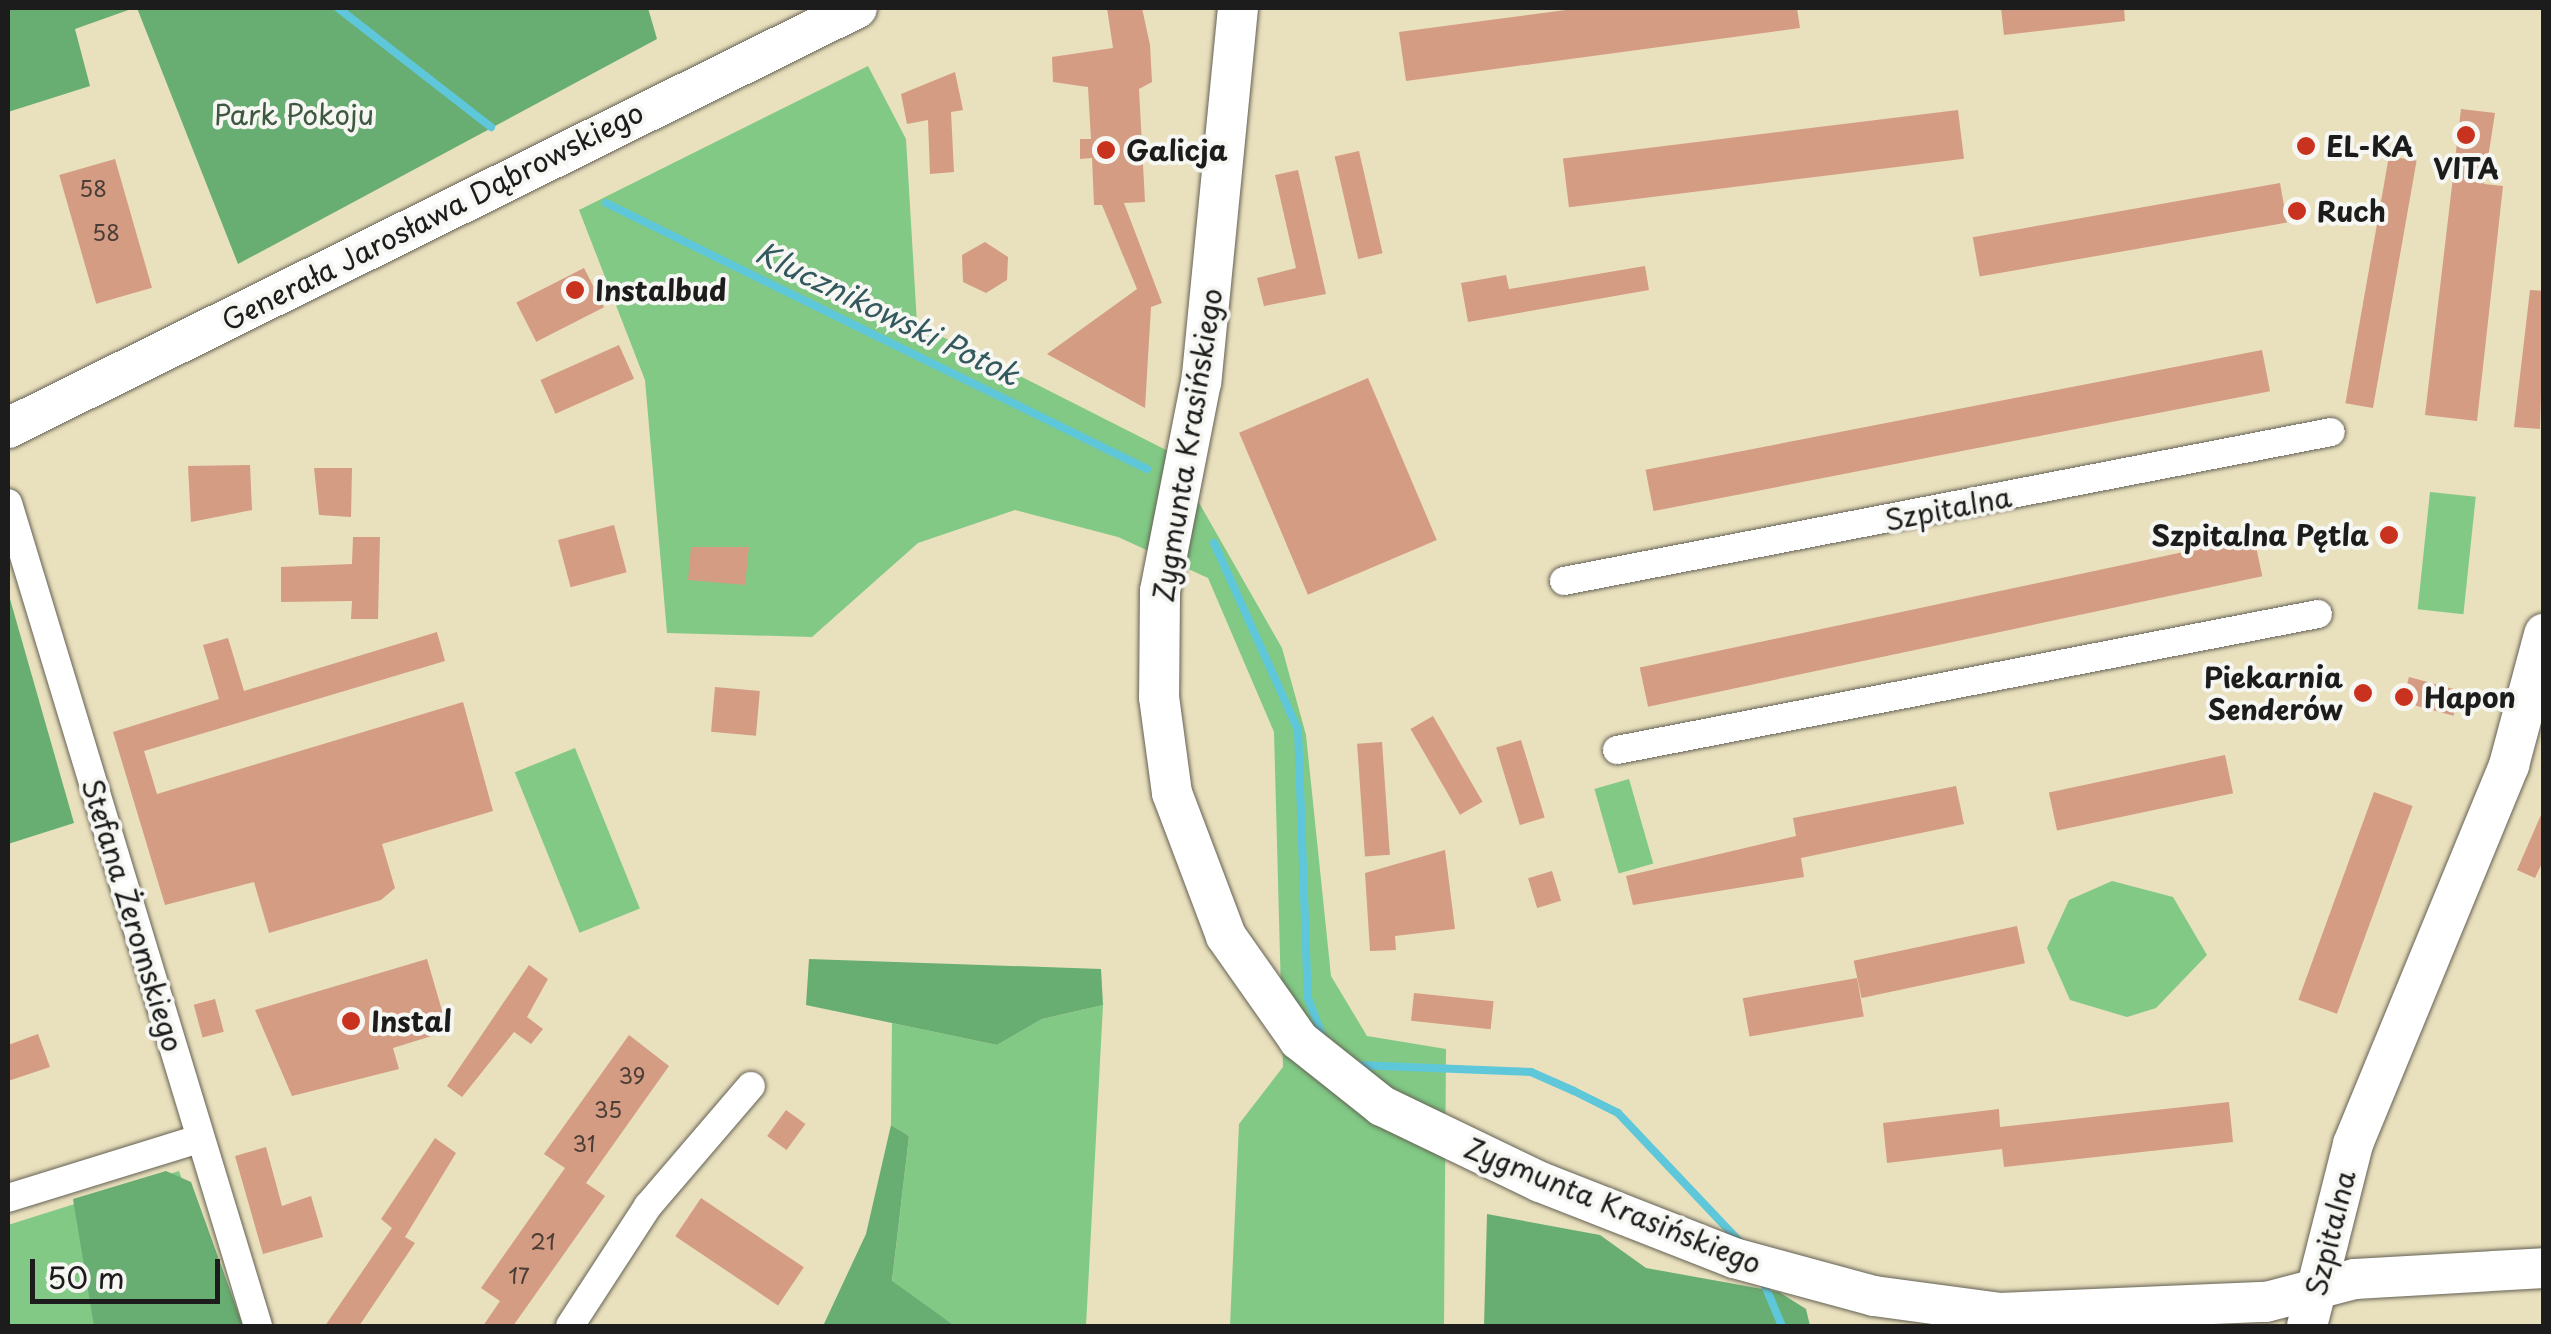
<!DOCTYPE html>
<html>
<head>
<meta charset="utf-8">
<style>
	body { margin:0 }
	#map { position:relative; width:2551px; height:1334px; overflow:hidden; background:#e9e0bd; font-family:"Playpen Sans",sans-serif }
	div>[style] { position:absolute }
	.green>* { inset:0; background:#81c985; transform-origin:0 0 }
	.forest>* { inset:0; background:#68ad72 }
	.stream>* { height:8px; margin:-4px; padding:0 4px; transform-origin:4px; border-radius:4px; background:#5ec7da }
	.building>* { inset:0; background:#d49c82; transform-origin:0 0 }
	.roads { filter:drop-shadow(0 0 2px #646154) drop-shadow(0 0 2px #646154) }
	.street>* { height:28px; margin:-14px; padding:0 14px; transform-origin:14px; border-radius:14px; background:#fff }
	.secondary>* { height:40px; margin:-20px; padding:0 20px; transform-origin:20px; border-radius:20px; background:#fff }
	.dots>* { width:28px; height:28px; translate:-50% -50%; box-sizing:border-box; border:5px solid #f6f6f2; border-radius:50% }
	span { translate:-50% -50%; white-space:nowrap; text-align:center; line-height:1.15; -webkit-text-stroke:8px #f6f6f2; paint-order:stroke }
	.number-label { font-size:22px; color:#4a3c36 }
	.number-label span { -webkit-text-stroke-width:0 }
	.park-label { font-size:28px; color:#3f5941 }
	.poi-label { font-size:28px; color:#1c1c1c; font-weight:700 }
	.left { translate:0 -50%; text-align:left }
	.right { translate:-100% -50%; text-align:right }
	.street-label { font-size:28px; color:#1c1c1c }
	.water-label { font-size:30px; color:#33585e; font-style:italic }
	.frame { position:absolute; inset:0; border:10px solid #1c1c1c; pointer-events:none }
	.scale { position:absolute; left:30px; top:1259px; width:190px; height:45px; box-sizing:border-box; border:5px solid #1c1c1c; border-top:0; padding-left:12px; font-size:30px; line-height:35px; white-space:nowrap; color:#1c1c1c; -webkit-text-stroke:8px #f6f6f2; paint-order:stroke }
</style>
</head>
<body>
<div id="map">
	<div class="green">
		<div style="clip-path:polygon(868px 66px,906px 139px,917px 324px,1170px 452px,1282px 648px,1306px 735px,1331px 976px,1367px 1036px,1446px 1049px,1444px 1326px,1230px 1326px,1239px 1124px,1283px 1067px,1274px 732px,1208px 578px,1118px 537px,1015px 510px,918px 543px,812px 637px,667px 633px,645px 380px,579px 210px)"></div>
		<div style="left:2430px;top:492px;width:46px;height:118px;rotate:6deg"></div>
		<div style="left:575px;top:748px;width:173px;height:65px;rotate:68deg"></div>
		<div style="left:1629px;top:779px;width:88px;height:36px;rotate:74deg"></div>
		<div style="clip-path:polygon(2112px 881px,2173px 897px,2207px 955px,2156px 1008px,2127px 1017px,2070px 1000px,2047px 948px,2069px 900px)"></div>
		<div style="clip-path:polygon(1103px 1005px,1086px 1326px,955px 1326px,892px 1282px,909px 1136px,891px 1125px,892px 1023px,997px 1045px,1042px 1019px)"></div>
		<div style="clip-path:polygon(179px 1171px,234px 1326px,8px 1326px,8px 1225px)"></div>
	</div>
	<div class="forest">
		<div style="clip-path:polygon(8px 8px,134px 8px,75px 29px,90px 86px,8px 112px)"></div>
		<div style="clip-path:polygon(137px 8px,648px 8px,657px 39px,238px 264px)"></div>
		<div style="clip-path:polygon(8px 592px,74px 823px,8px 844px)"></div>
		<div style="clip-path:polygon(809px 959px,1101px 969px,1103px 1005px,1042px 1019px,997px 1045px,806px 1005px)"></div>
		<div style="clip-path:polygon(891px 1125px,909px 1136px,892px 1281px,955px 1326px,823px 1326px,866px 1234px)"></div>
		<div style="clip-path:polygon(166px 1171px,191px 1182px,243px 1326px,94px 1326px,73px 1199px)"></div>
		<div style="clip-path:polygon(1487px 1214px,1600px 1235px,1646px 1268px,1779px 1292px,1806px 1309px,1810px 1326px,1484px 1326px)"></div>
	</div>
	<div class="stream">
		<div style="left:338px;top:8px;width:194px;rotate:37.9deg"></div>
		<div style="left:606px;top:203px;width:603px;rotate:26.18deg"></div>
		<div style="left:1214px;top:543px;width:205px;rotate:65.8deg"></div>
		<div style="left:1298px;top:730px;width:268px;rotate:87.9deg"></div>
		<div style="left:1308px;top:998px;width:43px;rotate:69.4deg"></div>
		<div style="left:1356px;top:1065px;width:175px;rotate:2.3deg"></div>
		<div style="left:1531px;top:1072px;width:47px;rotate:23.8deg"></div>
		<div style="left:1574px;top:1091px;width:49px;rotate:26.6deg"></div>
		<div style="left:1618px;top:1113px;width:179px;rotate:46.6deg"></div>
		<div style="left:1763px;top:1281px;width:49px;rotate:67.1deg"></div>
	</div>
	<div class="building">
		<div style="clip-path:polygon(1107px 8px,1142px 8px,1150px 45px,1152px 82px,1139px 89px,1145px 202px,1124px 203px,1162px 303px,1151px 307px,1145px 408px,1047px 354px,1137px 289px,1102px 205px,1094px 205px,1092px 158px,1080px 159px,1080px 139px,1091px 139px,1088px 87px,1053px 82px,1052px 57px,1113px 48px)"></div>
		<div style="clip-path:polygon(1581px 8px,1797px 8px,1800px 28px,1406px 81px,1399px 32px)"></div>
		<div style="clip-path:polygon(2001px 8px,2124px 8px,2125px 21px,2004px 35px)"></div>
		<div style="clip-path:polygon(955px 72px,963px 110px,951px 112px,954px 172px,930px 174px,928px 120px,907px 124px,901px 94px)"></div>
		<div style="clip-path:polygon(2461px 109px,2495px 113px,2484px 184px,2503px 186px,2477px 421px,2425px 415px)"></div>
		<div style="left:1958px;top:110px;width:49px;height:398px;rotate:83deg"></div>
		<div style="left:1359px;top:151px;width:105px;height:25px;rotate:77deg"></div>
		<div style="left:2389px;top:156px;width:28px;height:251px;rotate:10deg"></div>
		<div style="left:115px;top:159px;width:134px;height:58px;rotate:74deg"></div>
		<div style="clip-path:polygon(1298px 170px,1326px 294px,1264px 306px,1257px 278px,1296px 268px,1275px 175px)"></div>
		<div style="left:2280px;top:183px;width:40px;height:312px;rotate:80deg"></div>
		<div style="clip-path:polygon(985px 242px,1008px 257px,1007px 280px,986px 293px,963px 282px,962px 255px)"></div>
		<div style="clip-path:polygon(1645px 266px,1649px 290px,1468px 322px,1461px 283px,1506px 275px,1509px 289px)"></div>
		<div style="left:584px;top:268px;width:44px;height:76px;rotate:63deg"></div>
		<div style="clip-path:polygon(2530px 290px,2544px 291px,2540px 429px,2514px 427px)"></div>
		<div style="left:619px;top:345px;width:37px;height:86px;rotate:66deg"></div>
		<div style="left:2262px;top:350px;width:42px;height:628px;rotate:79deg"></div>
		<div style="left:1368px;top:378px;width:176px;height:140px;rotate:67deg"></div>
		<div style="clip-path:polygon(250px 465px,252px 510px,191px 522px,188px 466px)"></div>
		<div style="clip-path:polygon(314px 468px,352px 468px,351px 517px,319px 515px)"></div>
		<div style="left:614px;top:525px;width:49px;height:58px;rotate:75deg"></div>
		<div style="clip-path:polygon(353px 537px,380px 537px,378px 619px,351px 619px,352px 601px,281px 602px,281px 567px,352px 564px)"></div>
		<div style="left:2254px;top:537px;width:40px;height:628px;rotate:78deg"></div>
		<div style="clip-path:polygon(691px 547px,749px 547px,745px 585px,688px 580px)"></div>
		<div style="clip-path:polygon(437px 632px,445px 661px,144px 751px,157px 794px,463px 702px,493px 811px,382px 844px,395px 888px,381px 900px,269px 933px,254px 882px,165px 905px,113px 732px,219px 699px,203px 645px,228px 638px,244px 691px)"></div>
		<div style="left:2409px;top:677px;width:53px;height:26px;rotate:15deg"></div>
		<div style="left:715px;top:687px;width:45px;height:45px;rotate:5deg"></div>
		<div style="left:1433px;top:716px;width:99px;height:26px;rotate:60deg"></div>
		<div style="left:1521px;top:740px;width:81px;height:26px;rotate:73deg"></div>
		<div style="left:1382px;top:742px;width:113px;height:25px;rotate:86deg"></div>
		<div style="left:2225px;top:755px;width:39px;height:180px;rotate:78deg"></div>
		<div style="clip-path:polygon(1956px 786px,1964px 824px,1801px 858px,1804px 877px,1633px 905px,1626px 876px,1796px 836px,1793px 818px)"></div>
		<div style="left:2374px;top:792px;width:41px;height:221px;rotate:20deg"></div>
		<div style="clip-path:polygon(2544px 808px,2544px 859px,2535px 878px,2517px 870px)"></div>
		<div style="clip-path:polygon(1445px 850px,1455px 929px,1395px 936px,1396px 950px,1370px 951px,1365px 873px)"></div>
		<div style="left:1552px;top:871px;width:31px;height:25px;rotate:73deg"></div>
		<div style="left:2017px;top:926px;width:38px;height:167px;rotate:78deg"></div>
		<div style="clip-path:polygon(427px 959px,448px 1031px,393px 1048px,399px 1069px,292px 1096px,255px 1010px)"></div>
		<div style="clip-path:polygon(529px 965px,548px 979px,527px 1017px,543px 1029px,531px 1044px,514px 1032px,462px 1097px,447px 1086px)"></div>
		<div style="left:1857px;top:978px;width:39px;height:116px;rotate:80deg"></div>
		<div style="left:1414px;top:993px;width:80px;height:28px;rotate:6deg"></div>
		<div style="left:215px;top:999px;width:34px;height:22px;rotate:75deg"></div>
		<div style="clip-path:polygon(38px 1034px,50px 1067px,8px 1081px,8px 1045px)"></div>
		<div style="clip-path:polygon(629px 1035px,669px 1066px,586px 1183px,605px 1196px,513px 1326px,483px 1326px,500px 1301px,481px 1288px,565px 1168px,544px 1154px)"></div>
		<div style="clip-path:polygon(2229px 1102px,2233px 1142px,2004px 1167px,2002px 1149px,1887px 1163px,1883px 1123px,1999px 1109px,2000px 1127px)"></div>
		<div style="left:786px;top:1110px;width:24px;height:32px;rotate:36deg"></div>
		<div style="clip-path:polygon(435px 1138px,456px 1153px,405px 1237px,415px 1243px,359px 1326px,325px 1326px,392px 1228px,381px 1219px)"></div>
		<div style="clip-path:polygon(266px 1147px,282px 1206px,311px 1196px,323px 1237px,263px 1254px,235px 1156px)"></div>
		<div style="left:701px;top:1198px;width:124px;height:46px;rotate:34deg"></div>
	</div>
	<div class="roads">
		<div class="street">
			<div style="left:8px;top:503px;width:860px;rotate:73.1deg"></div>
			<div style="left:1564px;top:581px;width:781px;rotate:-10.99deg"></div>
			<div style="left:1617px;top:750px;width:714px;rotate:-10.98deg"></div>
			<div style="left:8px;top:1198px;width:200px;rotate:-17.2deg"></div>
			<div style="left:570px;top:1326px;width:143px;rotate:-57deg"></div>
			<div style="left:648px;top:1206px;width:158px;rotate:-49.4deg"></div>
		</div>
		<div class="secondary">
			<div style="left:1238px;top:8px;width:376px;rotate:95.6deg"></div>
			<div style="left:1201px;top:382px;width:213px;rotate:101.1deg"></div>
			<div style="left:1160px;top:591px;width:106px;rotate:90.5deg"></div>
			<div style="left:1159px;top:697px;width:97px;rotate:82.3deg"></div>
			<div style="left:1172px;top:793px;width:153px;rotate:69.3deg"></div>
			<div style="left:1226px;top:936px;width:127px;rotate:54.9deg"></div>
			<div style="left:1299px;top:1040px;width:106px;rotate:38.5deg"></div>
			<div style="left:1382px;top:1106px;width:175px;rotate:25.7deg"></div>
			<div style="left:1540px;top:1182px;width:208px;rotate:21.4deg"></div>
			<div style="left:1734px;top:1258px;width:145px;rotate:15.2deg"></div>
			<div style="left:1874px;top:1296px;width:126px;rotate:7.7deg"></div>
			<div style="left:1999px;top:1313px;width:267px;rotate:-2.4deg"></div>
			<div style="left:2266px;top:1302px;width:92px;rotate:-14.5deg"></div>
			<div style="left:2355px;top:1279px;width:189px;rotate:-3.3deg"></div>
			<div style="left:8px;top:428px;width:947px;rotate:-26.32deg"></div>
			<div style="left:2307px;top:1326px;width:188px;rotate:-75.8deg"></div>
			<div style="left:2353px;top:1144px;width:410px;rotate:-67.6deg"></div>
			<div style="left:2509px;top:765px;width:136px;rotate:-75deg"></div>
		</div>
	</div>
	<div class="dots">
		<div style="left:2466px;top:135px;background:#c8321e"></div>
		<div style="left:2306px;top:146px;background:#c8321e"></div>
		<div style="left:1106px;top:150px;background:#c8321e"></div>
		<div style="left:2297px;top:211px;background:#c8321e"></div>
		<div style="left:575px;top:290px;background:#c8321e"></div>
		<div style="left:2389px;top:535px;background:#c8321e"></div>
		<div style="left:2363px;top:693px;background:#c8321e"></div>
		<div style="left:2404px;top:697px;background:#c8321e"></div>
		<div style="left:351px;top:1021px;background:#c8321e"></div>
	</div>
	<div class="number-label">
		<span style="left:93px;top:188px">58</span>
		<span style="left:106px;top:232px">58</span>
		<span style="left:632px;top:1075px">39</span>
		<span style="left:608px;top:1109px">35</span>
		<span style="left:584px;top:1143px">31</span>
		<span style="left:543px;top:1241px">21</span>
		<span style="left:519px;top:1275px">17</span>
	</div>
	<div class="park-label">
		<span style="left:294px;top:114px">Park Pokoju</span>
	</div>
	<div class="poi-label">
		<span class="left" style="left:2326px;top:146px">EL-KA</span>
		<span class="left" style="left:1126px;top:150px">Galicja</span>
		<span style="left:2466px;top:168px">VITA</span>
		<span class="left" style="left:2317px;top:211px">Ruch</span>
		<span class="left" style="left:595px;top:290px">Instalbud</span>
		<span class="right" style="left:2369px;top:535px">Szpitalna Pętla</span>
		<span class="right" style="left:2343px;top:693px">Piekarnia<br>Senderów</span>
		<span class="left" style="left:2424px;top:697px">Hapon</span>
		<span class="left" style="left:371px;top:1021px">Instal</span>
	</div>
	<div class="street-label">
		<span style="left:432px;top:216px;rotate:-27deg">Generała Jarosława Dąbrowskiego</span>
		<span style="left:1187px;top:445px;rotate:-81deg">Zygmunta Krasińskiego</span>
		<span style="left:1948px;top:508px;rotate:-11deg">Szpitalna</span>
		<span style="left:133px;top:915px;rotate:73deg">Stefana Żeromskiego</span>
		<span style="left:1613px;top:1205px;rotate:22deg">Zygmunta Krasińskiego</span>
		<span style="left:2330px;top:1233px;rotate:-76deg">Szpitalna</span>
	</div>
	<div class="water-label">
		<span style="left:888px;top:313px;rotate:26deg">Klucznikowski Potok</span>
	</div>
	<div class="frame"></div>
	<div class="scale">50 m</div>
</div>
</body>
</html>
